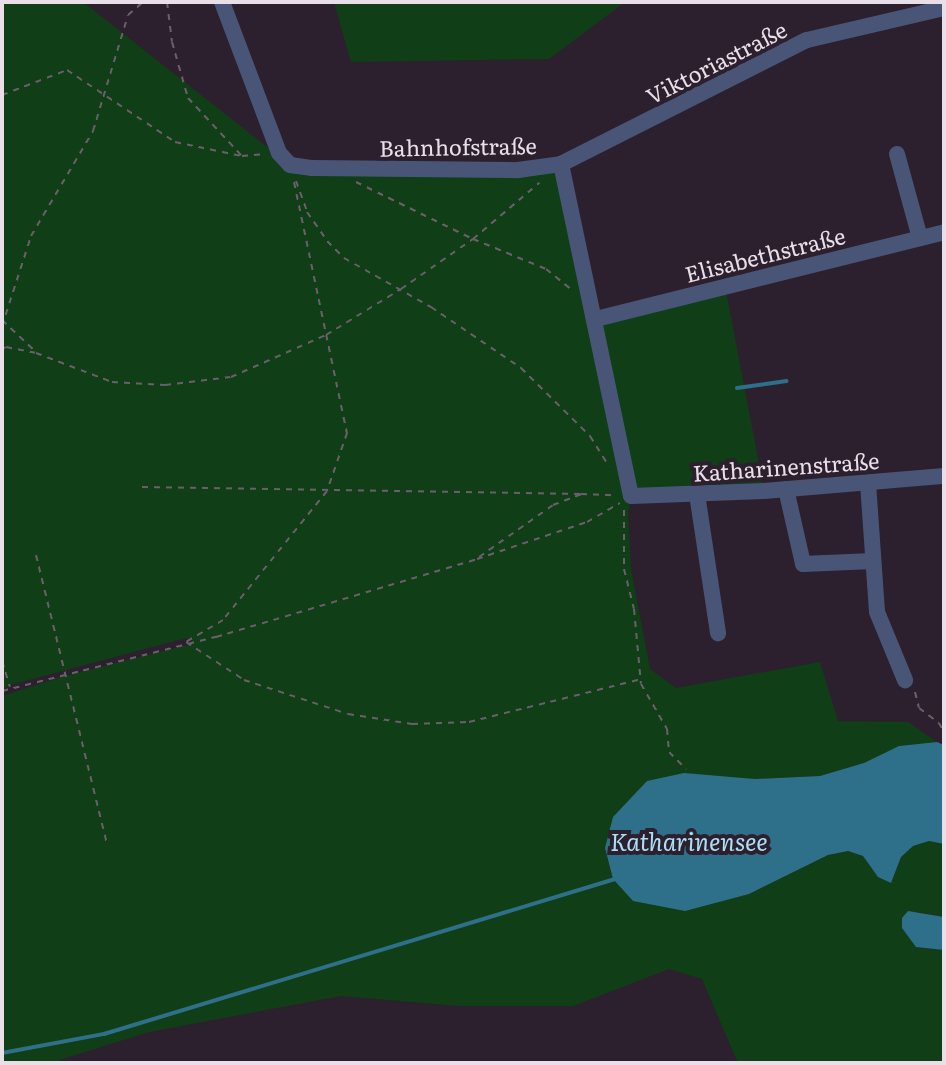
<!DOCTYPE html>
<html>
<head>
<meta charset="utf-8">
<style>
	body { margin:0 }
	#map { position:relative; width:946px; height:1065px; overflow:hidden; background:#2d202e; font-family:Literata,serif }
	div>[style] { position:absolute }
	.green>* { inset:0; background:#103e16 }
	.water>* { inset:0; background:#2e7089 }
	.stream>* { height:4px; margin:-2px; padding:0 2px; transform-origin:2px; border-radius:2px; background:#2e7089 }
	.path>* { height:2px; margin-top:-1px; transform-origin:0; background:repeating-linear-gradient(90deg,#6a5f6b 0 6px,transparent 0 12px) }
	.minor>* { height:16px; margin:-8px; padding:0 8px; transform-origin:8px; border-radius:8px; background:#495577 }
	span { translate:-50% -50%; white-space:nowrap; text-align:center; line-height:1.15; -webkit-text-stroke:8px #2d202e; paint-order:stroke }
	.street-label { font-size:22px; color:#e8dfe9 }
	.water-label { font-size:24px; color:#aadff6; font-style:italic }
	.frame { position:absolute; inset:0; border:4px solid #e8dfe9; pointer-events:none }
</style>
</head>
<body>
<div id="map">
	<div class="green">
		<div style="clip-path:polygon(2px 2px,83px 2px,290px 165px,561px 164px,596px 319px,725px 286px,764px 490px,631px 498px,628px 513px,631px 569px,650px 669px,676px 688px,820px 662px,838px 721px,908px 722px,937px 742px,899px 746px,864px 763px,820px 776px,755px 779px,605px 848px,613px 879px,633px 901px,749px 894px,828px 855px,848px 851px,863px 856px,871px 868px,891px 883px,901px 857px,913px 846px,929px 841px,944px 844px,944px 917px,918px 912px,916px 947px,944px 950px,944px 1063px,738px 1063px,702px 979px,669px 969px,573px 1006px,459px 1006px,341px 996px,149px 1032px,50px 1063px,2px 1063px,2px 696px,61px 677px,195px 643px,186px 638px,10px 685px,2px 690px)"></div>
		<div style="clip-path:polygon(334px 2px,625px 2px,549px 59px,351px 62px)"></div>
	</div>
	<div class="water">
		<div style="clip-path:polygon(937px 742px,944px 745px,944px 844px,929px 841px,913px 846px,901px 857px,891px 883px,878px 877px,863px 856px,848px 851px,828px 855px,749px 894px,685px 911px,633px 901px,613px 879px,605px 848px,613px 817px,647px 781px,684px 773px,755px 779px,820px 776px,864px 763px,899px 746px)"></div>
		<div style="clip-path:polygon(908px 911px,944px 917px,944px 950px,916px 947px,902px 928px,902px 918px)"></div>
	</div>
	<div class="stream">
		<div style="left:737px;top:388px;width:50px;rotate:-8deg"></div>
		<div style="left:2px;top:1053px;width:104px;rotate:-10.6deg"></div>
		<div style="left:104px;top:1034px;width:534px;rotate:-16.87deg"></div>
	</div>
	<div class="path">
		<div style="left:167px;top:2px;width:40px;rotate:82.9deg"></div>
		<div style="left:172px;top:42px;width:58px;rotate:74.1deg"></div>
		<div style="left:188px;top:98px;width:78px;rotate:47.1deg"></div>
		<div style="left:2px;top:95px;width:70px;rotate:-21deg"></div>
		<div style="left:67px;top:70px;width:130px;rotate:33.7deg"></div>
		<div style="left:175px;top:142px;width:68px;rotate:11.8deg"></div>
		<div style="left:242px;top:156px;width:23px;rotate:-5deg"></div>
		<div style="left:296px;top:181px;width:33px;rotate:70deg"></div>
		<div style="left:307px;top:212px;width:35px;rotate:55deg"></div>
		<div style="left:327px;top:241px;width:24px;rotate:45deg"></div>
		<div style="left:344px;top:258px;width:100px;rotate:29.4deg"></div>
		<div style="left:431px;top:307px;width:109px;rotate:34.1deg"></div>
		<div style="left:521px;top:368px;width:97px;rotate:44.6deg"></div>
		<div style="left:590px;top:436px;width:36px;rotate:58deg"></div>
		<div style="left:294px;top:182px;width:257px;rotate:78.1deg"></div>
		<div style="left:347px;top:433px;width:61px;rotate:109deg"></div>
		<div style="left:327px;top:491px;width:166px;rotate:128.9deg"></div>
		<div style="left:223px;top:620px;width:43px;rotate:149.3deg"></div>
		<div style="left:186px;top:642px;width:69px;rotate:33.2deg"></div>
		<div style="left:244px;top:680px;width:109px;rotate:18.1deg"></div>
		<div style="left:348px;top:714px;width:65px;rotate:8.9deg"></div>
		<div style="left:412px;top:724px;width:57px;rotate:-2deg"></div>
		<div style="left:469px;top:722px;width:178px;rotate:-14deg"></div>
		<div style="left:356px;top:182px;width:130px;rotate:26deg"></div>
		<div style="left:473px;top:239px;width:79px;rotate:22.3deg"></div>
		<div style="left:546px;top:269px;width:32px;rotate:39deg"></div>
		<div style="left:2px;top:320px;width:47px;rotate:43.3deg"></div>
		<div style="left:2px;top:326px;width:95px;rotate:-72.1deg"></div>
		<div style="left:31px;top:236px;width:122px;rotate:-59.4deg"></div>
		<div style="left:93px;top:131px;width:121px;rotate:-73.2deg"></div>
		<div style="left:128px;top:15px;width:20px;rotate:-41deg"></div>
		<div style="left:2px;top:349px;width:4px;rotate:-27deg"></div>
		<div style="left:6px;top:347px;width:31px;rotate:11deg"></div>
		<div style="left:36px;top:353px;width:81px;rotate:20.9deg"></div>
		<div style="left:112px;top:382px;width:53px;rotate:3.2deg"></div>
		<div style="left:165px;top:385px;width:66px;rotate:-6.9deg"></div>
		<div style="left:231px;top:377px;width:104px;rotate:-23.9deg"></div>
		<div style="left:326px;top:335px;width:88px;rotate:-31.5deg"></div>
		<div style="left:401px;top:289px;width:88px;rotate:-34.8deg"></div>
		<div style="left:473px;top:239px;width:87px;rotate:-40.3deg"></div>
		<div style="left:142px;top:487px;width:439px;rotate:0.9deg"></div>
		<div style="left:624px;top:510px;width:59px;rotate:90deg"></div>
		<div style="left:624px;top:569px;width:41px;rotate:76deg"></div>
		<div style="left:634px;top:609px;width:75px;rotate:84.7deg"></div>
		<div style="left:641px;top:684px;width:52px;rotate:60deg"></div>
		<div style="left:667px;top:729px;width:23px;rotate:85deg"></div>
		<div style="left:669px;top:752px;width:24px;rotate:45deg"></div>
		<div style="left:36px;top:555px;width:299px;rotate:76.2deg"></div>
		<div style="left:479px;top:557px;width:90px;rotate:-35.1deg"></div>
		<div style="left:553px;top:505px;width:30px;rotate:-21deg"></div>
		<div style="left:581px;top:494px;width:33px;rotate:2deg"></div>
		<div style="left:2px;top:661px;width:27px;rotate:73deg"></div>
		<div style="left:2px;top:691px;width:221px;rotate:-14.2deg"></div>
		<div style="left:216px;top:637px;width:272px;rotate:-16.6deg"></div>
		<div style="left:477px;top:559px;width:116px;rotate:-18.6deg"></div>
		<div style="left:587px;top:522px;width:38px;rotate:-30deg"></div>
		<div style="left:915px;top:692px;width:16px;rotate:76deg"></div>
		<div style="left:919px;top:708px;width:25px;rotate:37deg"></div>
		<div style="left:939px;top:723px;width:10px;rotate:61deg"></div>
	</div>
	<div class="minor">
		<div style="left:222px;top:2px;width:161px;rotate:69.3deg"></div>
		<div style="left:279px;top:153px;width:16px;rotate:47deg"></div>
		<div style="left:290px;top:165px;width:21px;rotate:8deg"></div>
		<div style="left:311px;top:168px;width:207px;rotate:0.6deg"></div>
		<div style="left:518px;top:170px;width:43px;rotate:-7.9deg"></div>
		<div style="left:561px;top:164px;width:339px;rotate:78.1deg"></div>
		<div style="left:631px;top:496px;width:133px;rotate:-2.2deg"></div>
		<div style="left:764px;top:491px;width:181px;rotate:-4.8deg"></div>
		<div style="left:897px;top:154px;width:87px;rotate:74.7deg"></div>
		<div style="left:561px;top:164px;width:275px;rotate:-26.8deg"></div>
		<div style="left:807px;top:40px;width:141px;rotate:-13.1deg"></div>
		<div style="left:596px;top:319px;width:359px;rotate:-14deg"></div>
		<div style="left:868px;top:483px;width:129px;rotate:86deg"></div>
		<div style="left:877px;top:612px;width:74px;rotate:67.6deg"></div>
		<div style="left:786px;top:489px;width:77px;rotate:77.2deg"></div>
		<div style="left:803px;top:564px;width:70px;rotate:-2.5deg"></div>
		<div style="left:697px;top:494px;width:141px;rotate:81.4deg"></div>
	</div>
	<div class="street-label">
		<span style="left:716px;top:62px;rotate:-27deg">Viktoriastraße</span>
		<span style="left:458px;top:146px;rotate:-1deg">Bahnhofstraße</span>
		<span style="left:765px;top:254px;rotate:-14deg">Elisabethstraße</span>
		<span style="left:786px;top:466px;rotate:-4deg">Katharinenstraße</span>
	</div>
	<div class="water-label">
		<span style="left:689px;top:841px">Katharinensee</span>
	</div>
	<div class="frame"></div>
</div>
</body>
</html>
